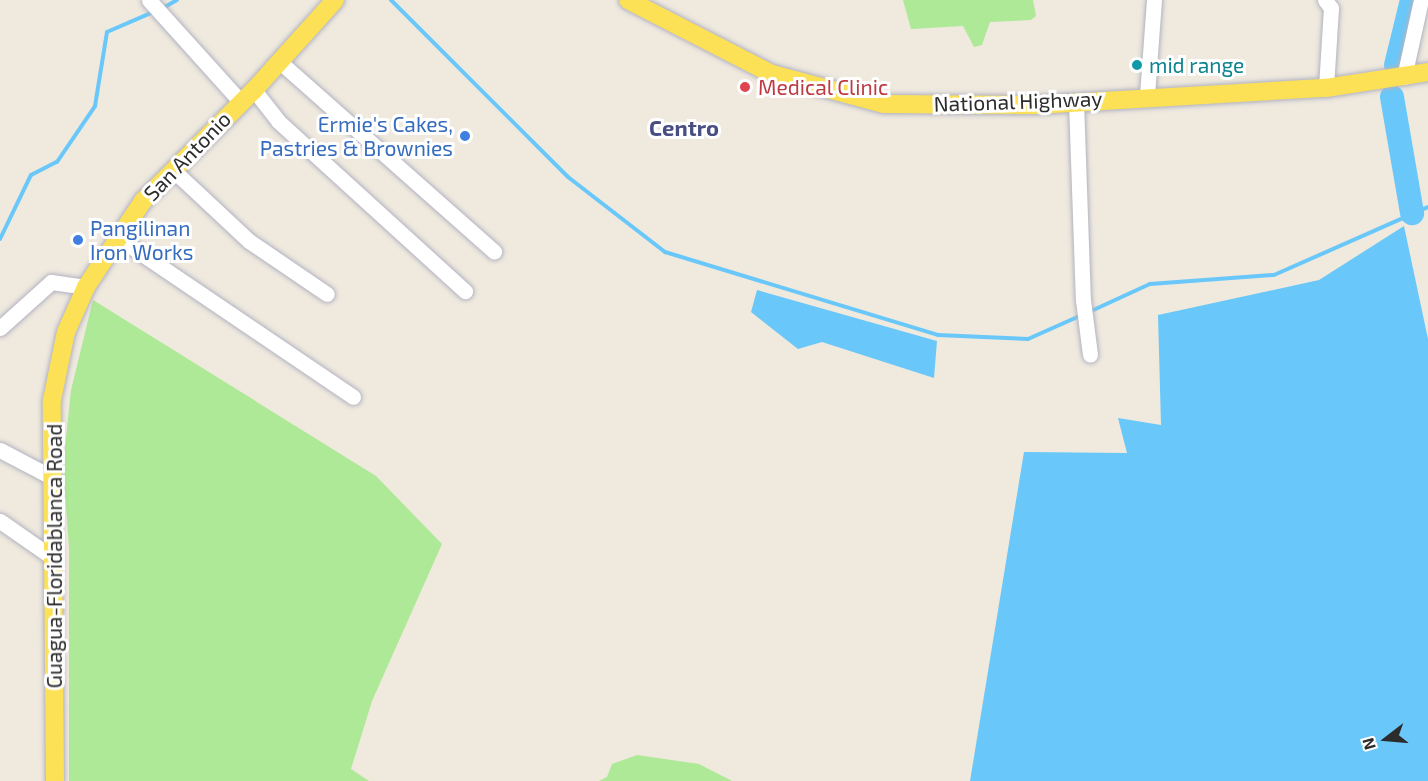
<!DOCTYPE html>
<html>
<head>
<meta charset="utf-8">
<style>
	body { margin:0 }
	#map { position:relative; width:1428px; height:781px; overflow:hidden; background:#efe9de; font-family:"Exo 2",sans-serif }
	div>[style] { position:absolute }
	.green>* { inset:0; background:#ade996 }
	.water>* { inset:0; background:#69c8f9 }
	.stream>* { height:4px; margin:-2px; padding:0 2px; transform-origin:2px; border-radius:2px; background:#69c8f9 }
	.river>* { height:24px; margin:-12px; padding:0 12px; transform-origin:12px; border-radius:12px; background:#69c8f9 }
	.roads { filter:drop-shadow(0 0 2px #b2b3c1) drop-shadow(0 0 2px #b2b3c1) }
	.minor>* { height:15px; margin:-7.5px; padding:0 7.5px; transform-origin:7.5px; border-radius:7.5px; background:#fff }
	.major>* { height:18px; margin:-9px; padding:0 9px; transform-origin:9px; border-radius:9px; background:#fce156 }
	.dots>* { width:16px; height:16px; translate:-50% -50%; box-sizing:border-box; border:3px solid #fff; border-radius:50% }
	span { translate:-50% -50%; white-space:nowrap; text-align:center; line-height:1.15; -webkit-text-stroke:6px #fff; paint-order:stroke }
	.culture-label { font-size:21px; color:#0d838f }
	.left { translate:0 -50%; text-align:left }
	.health-label { font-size:21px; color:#be3a42 }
	.street-label { font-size:21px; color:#2c2c2c }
	.shop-label { font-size:21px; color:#366cbe }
	.right { translate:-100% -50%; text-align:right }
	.neighbourhood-label { font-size:22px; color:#484e81; font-weight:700 }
	.north { position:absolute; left:1356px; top:709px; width:60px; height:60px; -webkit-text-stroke:4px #fff; paint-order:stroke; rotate:254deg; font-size:16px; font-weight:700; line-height:24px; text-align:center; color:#2c2c2c }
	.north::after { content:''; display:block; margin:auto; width:21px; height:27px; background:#2c2c2c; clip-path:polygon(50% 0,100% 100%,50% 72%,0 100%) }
</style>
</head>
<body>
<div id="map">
	<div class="green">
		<div style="clip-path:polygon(903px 0,1033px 0,1036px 16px,1031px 20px,990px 22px,982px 45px,974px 47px,963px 26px,911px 29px)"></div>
		<div style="clip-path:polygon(93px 300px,376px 476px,442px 544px,372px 701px,351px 769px,369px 781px,69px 781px,69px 547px,63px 467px,71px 390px)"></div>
		<div style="clip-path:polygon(637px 755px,699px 764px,732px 781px,599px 781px,607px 777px,612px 764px)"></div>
	</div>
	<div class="water">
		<div style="clip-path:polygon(1404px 226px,1428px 339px,1428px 781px,970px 781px,1024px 452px,1127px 453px,1118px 418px,1161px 425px,1158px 315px,1319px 280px)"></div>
		<div style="clip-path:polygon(757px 290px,937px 341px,934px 378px,822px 342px,798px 349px,751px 312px)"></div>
	</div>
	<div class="stream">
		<div style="left:391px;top:0;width:250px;rotate:45deg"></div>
		<div style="left:568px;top:177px;width:123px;rotate:37.7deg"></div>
		<div style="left:665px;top:252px;width:285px;rotate:16.9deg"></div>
		<div style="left:938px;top:335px;width:90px;rotate:2.5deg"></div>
		<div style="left:1028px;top:339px;width:59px;rotate:-24deg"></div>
		<div style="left:163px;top:8px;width:16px;rotate:-30deg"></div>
		<div style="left:0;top:239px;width:71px;rotate:-64.2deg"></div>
		<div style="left:31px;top:175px;width:29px;rotate:-27deg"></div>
		<div style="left:57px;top:162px;width:68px;rotate:-55.8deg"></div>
		<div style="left:95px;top:106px;width:75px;rotate:-80.8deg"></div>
		<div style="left:107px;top:32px;width:50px;rotate:-23.5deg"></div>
		<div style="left:1089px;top:312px;width:67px;rotate:-24.7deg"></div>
		<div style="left:1150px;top:284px;width:124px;rotate:-4.2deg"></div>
		<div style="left:1274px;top:275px;width:168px;rotate:-23.8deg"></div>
	</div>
	<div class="river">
		<div style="left:1396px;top:65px;width:67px;rotate:-76.2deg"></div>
		<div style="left:1392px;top:97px;width:118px;rotate:80.2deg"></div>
	</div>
	<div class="roads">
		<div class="minor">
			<div style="left:149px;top:0;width:136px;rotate:48deg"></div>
			<div style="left:1325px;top:0;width:10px;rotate:53deg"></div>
			<div style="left:1331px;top:8px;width:80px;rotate:93.6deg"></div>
			<div style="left:280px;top:62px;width:286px;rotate:41.5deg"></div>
			<div style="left:1404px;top:77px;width:79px;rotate:-77.6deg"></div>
			<div style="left:254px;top:90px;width:39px;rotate:52deg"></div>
			<div style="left:278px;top:121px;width:253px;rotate:42.3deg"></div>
			<div style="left:1147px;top:95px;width:95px;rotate:-85.8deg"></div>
			<div style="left:1076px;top:102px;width:198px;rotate:88deg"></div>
			<div style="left:1083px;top:300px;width:55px;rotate:82.7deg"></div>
			<div style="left:173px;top:170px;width:104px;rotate:43.1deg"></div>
			<div style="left:249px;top:241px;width:94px;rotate:34.2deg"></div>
			<div style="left:117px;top:237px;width:285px;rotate:34.1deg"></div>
			<div style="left:0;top:328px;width:69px;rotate:-42deg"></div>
			<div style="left:51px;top:282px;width:35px;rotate:8deg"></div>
			<div style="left:0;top:450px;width:60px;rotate:27.8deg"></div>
			<div style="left:0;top:521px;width:65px;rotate:34.9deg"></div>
		</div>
		<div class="major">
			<div style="left:628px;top:0;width:162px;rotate:27.2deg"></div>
			<div style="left:772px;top:74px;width:116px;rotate:15deg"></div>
			<div style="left:884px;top:104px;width:152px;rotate:0.4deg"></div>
			<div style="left:1036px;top:105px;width:290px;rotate:-3.4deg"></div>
			<div style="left:1326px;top:88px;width:103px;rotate:-8.9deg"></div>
			<div style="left:55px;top:781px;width:381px;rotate:-90.5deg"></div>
			<div style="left:52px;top:400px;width:69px;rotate:-78.4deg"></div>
			<div style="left:66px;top:332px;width:49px;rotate:-66deg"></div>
			<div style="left:86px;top:287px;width:103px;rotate:-56.5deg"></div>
			<div style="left:143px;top:201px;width:157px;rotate:-45deg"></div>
			<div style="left:254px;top:90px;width:121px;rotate:-48deg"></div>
		</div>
	</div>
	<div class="dots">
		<div style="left:1137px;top:65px;background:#0f9aa8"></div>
		<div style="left:745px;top:87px;background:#e0444e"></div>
		<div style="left:465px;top:136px;background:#3f7fe0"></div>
		<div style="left:78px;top:240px;background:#3f7fe0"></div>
	</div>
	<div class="culture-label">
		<span class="left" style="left:1149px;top:65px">mid range</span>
	</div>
	<div class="health-label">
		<span class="left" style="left:758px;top:87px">Medical Clinic</span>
	</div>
	<div class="street-label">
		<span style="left:1018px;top:101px;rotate:-2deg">National Highway</span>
		<span style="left:187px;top:156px;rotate:-46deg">San Antonio</span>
		<span style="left:54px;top:556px;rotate:-90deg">Guagua-Floridablanca Road</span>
	</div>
	<div class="shop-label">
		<span class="right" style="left:453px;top:136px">Ermie's Cakes,<br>Pastries &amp; Brownies</span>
		<span class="left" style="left:90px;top:240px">Pangilinan<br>Iron Works</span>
	</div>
	<div class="neighbourhood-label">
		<span style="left:684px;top:128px">Centro</span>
	</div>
	<div class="north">N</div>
</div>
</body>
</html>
